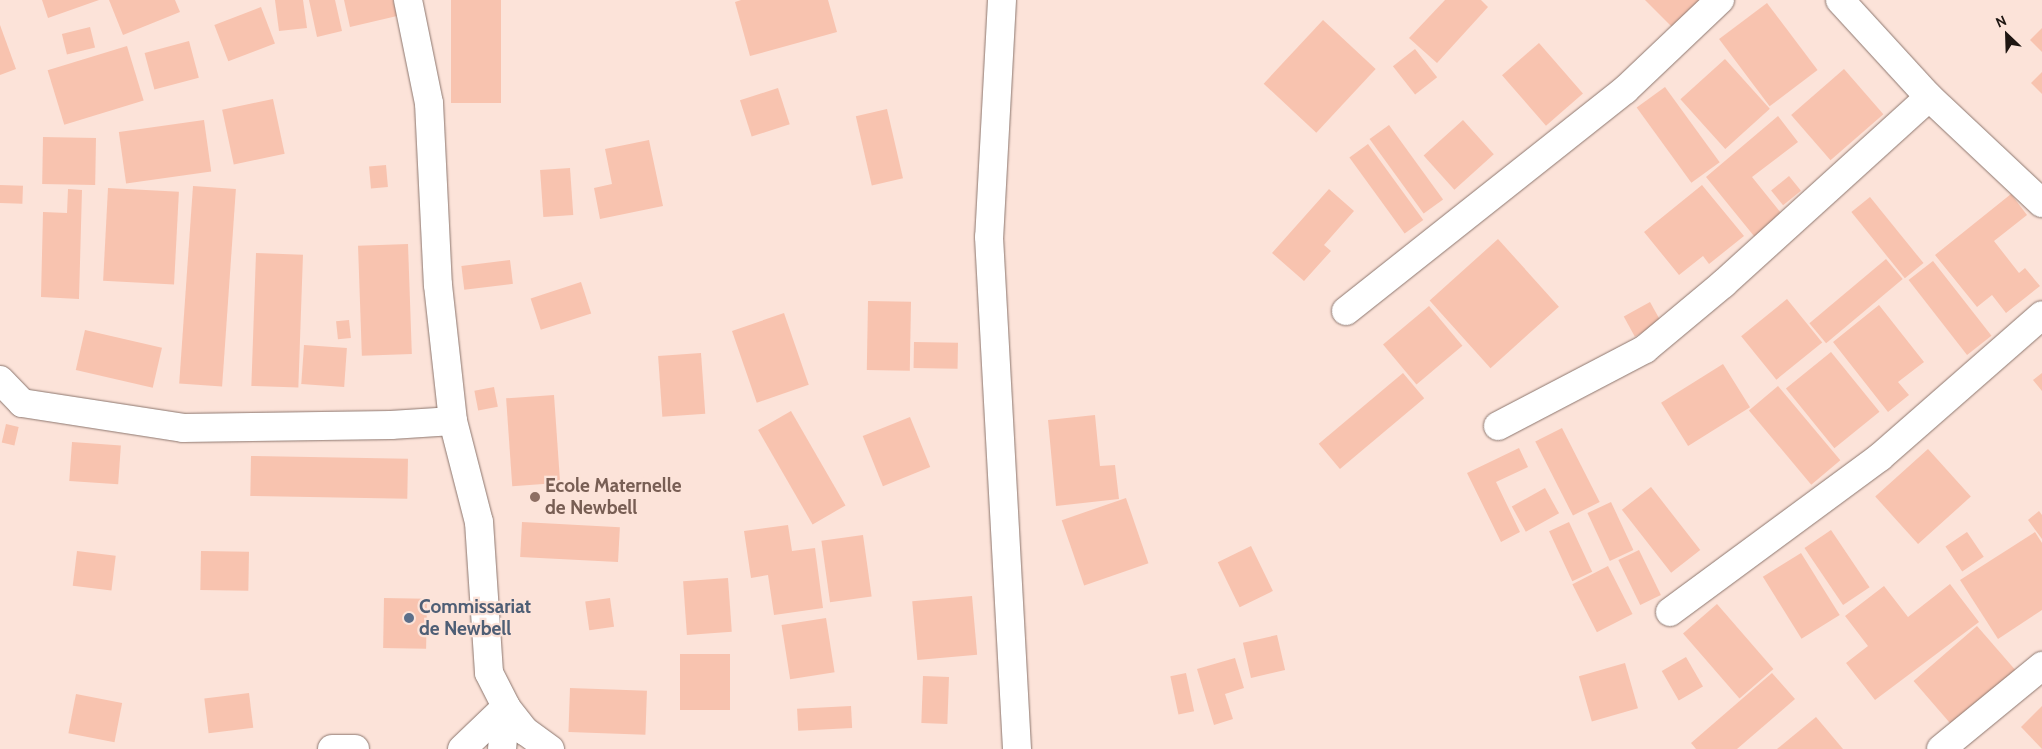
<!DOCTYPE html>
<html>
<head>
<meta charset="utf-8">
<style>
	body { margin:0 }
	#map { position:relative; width:2042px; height:749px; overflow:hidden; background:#fce3d9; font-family:Cabin,sans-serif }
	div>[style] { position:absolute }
	.building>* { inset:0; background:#f8c3af; transform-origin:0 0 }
	.roads { filter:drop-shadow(0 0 1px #8c766e) drop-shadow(0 0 1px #8c766e) }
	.street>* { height:28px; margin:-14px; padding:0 14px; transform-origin:14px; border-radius:14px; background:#fff }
	.dots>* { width:14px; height:14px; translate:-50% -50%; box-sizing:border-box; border:2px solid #fce3d9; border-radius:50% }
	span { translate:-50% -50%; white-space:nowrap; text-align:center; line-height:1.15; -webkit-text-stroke:4.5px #fce3d9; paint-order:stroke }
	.education-label { font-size:19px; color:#785e54; font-weight:700 }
	.left { translate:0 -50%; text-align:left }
	.service-label { font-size:19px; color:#4e5e75; font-weight:700 }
	.north { position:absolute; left:1982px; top:10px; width:50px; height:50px; -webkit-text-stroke:4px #fce3d9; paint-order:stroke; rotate:336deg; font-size:14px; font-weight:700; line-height:20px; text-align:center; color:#1e1612 }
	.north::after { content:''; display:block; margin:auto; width:18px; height:22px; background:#1e1612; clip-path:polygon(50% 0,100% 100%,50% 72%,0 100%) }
</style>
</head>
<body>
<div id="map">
	<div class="building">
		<div style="clip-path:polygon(42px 0,99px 0,48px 18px)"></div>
		<div style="clip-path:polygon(109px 0,175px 0,180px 12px,123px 35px)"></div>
		<div style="clip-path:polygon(275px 0,303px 0,307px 28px,279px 31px)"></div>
		<div style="clip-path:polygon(309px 0,335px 0,342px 31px,317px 37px)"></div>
		<div style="clip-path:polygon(344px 0,393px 0,397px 16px,350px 27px)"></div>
		<div style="left:451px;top:0;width:50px;height:103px"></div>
		<div style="clip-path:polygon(741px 0,828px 0,837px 32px,750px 56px,735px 2px)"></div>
		<div style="clip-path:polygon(1445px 0,1481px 0,1488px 7px,1437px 63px,1409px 38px)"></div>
		<div style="clip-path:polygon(1645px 0,1703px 0,1673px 28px)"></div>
		<div style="left:1767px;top:3px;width:84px;height:60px;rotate:53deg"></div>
		<div style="left:261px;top:7px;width:39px;height:50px;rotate:69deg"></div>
		<div style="left:1323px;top:20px;width:72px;height:87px;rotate:43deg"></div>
		<div style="clip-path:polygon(0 25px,16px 69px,0 75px)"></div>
		<div style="left:90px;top:27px;width:21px;height:29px;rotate:76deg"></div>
		<div style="clip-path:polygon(2042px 28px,2042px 52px,2030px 40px)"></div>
		<div style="left:189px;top:41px;width:38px;height:46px;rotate:75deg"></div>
		<div style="left:1539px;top:43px;width:67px;height:49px;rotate:49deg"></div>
		<div style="left:127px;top:46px;width:57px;height:83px;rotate:73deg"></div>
		<div style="left:1415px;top:49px;width:36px;height:28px;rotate:52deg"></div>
		<div style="left:1725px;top:59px;width:67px;height:60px;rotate:48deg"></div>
		<div style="left:1844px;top:69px;width:60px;height:70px;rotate:49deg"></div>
		<div style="clip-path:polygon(2042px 72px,2042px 94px,2031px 83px)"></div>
		<div style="left:1665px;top:87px;width:93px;height:35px;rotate:54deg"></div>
		<div style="left:778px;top:88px;width:38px;height:40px;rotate:72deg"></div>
		<div style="left:273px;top:99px;width:56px;height:52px;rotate:78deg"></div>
		<div style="left:887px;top:109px;width:71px;height:32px;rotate:77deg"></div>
		<div style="clip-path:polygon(1778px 116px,1798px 142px,1752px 177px,1785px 218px,1758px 241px,1706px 177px)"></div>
		<div style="left:204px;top:120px;width:52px;height:86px;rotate:82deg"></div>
		<div style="left:1463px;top:120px;width:46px;height:53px;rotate:48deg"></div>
		<div style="left:1389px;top:125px;width:92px;height:24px;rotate:54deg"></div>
		<div style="left:43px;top:137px;width:53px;height:47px;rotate:1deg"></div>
		<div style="clip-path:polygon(649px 140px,663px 206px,600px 219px,594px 188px,612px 184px,605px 149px)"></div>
		<div style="left:1368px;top:144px;width:94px;height:23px;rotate:54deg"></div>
		<div style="left:386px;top:165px;width:22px;height:17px;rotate:85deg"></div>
		<div style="left:570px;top:168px;width:47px;height:30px;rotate:86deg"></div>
		<div style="left:1789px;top:176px;width:19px;height:23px;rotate:51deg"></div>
		<div style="left:0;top:185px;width:23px;height:18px;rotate:2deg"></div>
		<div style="clip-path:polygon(1702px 185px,1744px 236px,1709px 264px,1703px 256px,1679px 275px,1644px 232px)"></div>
		<div style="left:193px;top:186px;width:43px;height:198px;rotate:4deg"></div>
		<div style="left:108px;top:188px;width:71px;height:93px;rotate:3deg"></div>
		<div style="clip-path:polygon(68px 189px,82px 190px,79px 299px,41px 297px,43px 212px,67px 213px)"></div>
		<div style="clip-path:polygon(1329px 189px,1354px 211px,1324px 245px,1331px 251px,1304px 281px,1272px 253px)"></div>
		<div style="clip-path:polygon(2011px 194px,2027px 215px,1994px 241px,2019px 273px,2025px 268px,2040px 286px,2006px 313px,1992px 295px,1977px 307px,1935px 255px)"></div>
		<div style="left:1870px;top:197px;width:85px;height:24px;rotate:51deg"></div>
		<div style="left:1498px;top:239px;width:91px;height:92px;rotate:48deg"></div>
		<div style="left:408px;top:244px;width:110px;height:50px;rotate:88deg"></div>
		<div style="left:256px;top:253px;width:47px;height:133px;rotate:2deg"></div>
		<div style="left:1886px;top:259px;width:26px;height:100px;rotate:50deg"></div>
		<div style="left:510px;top:260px;width:24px;height:49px;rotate:83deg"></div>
		<div style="left:1933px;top:261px;width:95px;height:31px;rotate:52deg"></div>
		<div style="left:581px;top:282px;width:33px;height:53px;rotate:72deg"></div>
		<div style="left:1787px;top:299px;width:56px;height:59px;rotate:51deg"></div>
		<div style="left:868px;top:301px;width:43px;height:69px;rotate:1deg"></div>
		<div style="left:1650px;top:302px;width:23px;height:30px;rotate:61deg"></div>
		<div style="clip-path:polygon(1879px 305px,1924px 362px,1898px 382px,1909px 395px,1888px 412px,1833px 342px)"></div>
		<div style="left:1429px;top:306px;width:52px;height:60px;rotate:50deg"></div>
		<div style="left:784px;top:313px;width:76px;height:55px;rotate:71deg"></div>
		<div style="left:349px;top:320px;width:18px;height:13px;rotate:84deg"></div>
		<div style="left:85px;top:330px;width:79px;height:41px;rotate:13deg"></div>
		<div style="left:914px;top:342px;width:44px;height:26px;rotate:1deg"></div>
		<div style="left:304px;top:345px;width:43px;height:39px;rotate:4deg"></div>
		<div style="left:1831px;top:352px;width:77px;height:58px;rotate:51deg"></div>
		<div style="left:701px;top:353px;width:61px;height:43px;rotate:86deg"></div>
		<div style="left:1723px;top:364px;width:51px;height:73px;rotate:58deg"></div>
		<div style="left:1403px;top:373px;width:33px;height:110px;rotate:50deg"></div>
		<div style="clip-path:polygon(2042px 373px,2042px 391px,2033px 380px)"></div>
		<div style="left:1778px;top:386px;width:97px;height:38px;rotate:50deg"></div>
		<div style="left:494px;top:387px;width:20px;height:20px;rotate:79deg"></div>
		<div style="left:554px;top:395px;width:88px;height:48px;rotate:86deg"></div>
		<div style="left:791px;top:411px;width:109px;height:38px;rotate:60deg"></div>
		<div style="clip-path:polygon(1095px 415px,1100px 466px,1115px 465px,1119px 499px,1056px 506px,1048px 420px)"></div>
		<div style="left:910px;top:417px;width:54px;height:51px;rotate:68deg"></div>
		<div style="left:6px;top:424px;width:13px;height:19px;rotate:13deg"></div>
		<div style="left:1562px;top:428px;width:83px;height:30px;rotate:63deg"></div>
		<div style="left:72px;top:442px;width:49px;height:39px;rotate:4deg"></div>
		<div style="clip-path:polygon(1519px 448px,1528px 467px,1496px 482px,1520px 532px,1501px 542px,1467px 473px)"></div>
		<div style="left:1928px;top:449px;width:64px;height:71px;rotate:48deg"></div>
		<div style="left:251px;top:456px;width:157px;height:40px;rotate:1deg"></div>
		<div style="left:1651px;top:487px;width:80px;height:37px;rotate:52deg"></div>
		<div style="left:1545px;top:488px;width:29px;height:38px;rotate:61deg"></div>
		<div style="left:1126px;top:498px;width:69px;height:68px;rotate:71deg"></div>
		<div style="left:1611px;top:502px;width:53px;height:26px;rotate:65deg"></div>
		<div style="clip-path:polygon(2039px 511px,2042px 515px,2042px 539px,2028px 520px)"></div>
		<div style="left:522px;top:522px;width:98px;height:35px;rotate:3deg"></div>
		<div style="left:1569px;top:522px;width:55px;height:22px;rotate:65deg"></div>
		<div style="clip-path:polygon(788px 525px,792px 551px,815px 548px,823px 608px,774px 615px,768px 575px,751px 578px,744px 531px)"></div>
		<div style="left:1831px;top:530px;width:69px;height:32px;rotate:56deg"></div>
		<div style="left:1967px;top:532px;width:30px;height:26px;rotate:56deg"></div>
		<div style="clip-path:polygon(2035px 532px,2042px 543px,2042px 610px,1998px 639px,1960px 580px)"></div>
		<div style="left:863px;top:535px;width:62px;height:42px;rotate:82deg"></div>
		<div style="left:1251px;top:546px;width:50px;height:37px;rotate:64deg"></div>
		<div style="left:1639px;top:550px;width:50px;height:23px;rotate:64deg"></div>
		<div style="left:77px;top:551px;width:39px;height:35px;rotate:7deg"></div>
		<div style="left:201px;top:551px;width:48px;height:39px;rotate:1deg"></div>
		<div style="left:1801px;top:553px;width:73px;height:45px;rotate:58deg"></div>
		<div style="left:1608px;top:566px;width:54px;height:40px;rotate:63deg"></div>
		<div style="left:728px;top:578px;width:54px;height:45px;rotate:86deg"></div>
		<div style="clip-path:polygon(1950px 584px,1979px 622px,1875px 700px,1846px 663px,1868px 646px,1845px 616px,1884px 586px,1908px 617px)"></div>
		<div style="left:972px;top:596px;width:59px;height:60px;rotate:85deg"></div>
		<div style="left:384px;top:598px;width:43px;height:50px;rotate:1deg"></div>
		<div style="left:610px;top:598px;width:29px;height:25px;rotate:82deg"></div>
		<div style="left:1717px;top:604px;width:86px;height:45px;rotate:49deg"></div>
		<div style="left:826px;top:618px;width:55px;height:45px;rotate:81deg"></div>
		<div style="left:1977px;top:626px;width:60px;height:84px;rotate:49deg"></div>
		<div style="left:1277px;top:635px;width:36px;height:35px;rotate:77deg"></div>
		<div style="left:680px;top:654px;width:50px;height:56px"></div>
		<div style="left:1686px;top:657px;width:34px;height:28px;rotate:60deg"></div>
		<div style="clip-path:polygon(1235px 658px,1244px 688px,1225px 694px,1233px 719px,1214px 725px,1197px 669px)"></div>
		<div style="left:1625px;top:663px;width:47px;height:48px;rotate:74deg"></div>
		<div style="left:1186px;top:673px;width:39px;height:16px;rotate:78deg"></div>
		<div style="clip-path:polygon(1772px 673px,1795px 699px,1737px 749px,1696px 749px,1691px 743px)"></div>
		<div style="left:923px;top:676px;width:26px;height:47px;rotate:2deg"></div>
		<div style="left:570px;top:688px;width:77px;height:44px;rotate:2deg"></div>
		<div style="left:249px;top:693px;width:35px;height:45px;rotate:83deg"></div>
		<div style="left:76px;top:694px;width:47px;height:40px;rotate:11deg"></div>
		<div style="left:851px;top:706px;width:22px;height:54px;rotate:87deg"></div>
		<div style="clip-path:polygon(2042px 706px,2042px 749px,2021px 727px)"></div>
		<div style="clip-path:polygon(1816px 717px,1843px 749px,1777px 749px)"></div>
	</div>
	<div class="roads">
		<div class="street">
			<div style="left:408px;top:0;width:105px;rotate:78.5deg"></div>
			<div style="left:429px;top:103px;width:182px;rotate:87.2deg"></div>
			<div style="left:438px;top:285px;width:137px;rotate:83.7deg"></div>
			<div style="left:1002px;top:0;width:237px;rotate:93.1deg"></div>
			<div style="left:989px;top:237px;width:513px;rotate:86.87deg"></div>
			<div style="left:1840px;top:0;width:132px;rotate:47.5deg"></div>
			<div style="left:1929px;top:97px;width:155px;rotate:43.2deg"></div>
			<div style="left:1346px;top:311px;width:356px;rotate:-38.4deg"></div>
			<div style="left:1625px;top:90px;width:131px;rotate:-43.5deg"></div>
			<div style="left:0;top:380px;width:32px;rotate:46deg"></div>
			<div style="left:22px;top:403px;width:163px;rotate:8.8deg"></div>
			<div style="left:183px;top:428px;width:208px;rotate:-0.8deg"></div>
			<div style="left:391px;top:425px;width:62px;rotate:-3.7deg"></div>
			<div style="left:453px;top:421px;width:104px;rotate:75.6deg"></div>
			<div style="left:479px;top:522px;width:151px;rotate:86.2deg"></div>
			<div style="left:489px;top:673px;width:38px;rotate:63deg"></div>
			<div style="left:506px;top:707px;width:31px;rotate:52deg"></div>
			<div style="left:525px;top:731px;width:31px;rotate:36deg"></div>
			<div style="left:1498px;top:426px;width:166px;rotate:-27.6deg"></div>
			<div style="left:1645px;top:349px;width:102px;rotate:-39.8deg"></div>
			<div style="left:1723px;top:284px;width:278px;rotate:-42.2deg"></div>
			<div style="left:1670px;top:612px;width:261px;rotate:-36.4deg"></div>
			<div style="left:1880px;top:457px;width:215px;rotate:-41.2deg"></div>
			<div style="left:332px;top:749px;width:23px"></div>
			<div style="left:462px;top:749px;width:61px;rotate:-43.7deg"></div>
			<div style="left:506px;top:707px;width:42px;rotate:95.4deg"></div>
			<div style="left:1941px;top:749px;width:131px;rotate:-39.4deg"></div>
		</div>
	</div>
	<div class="dots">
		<div style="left:535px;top:497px;background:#8d6e63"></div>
		<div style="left:409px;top:618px;background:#5c6f8a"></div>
	</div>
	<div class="education-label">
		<span class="left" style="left:545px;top:497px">Ecole Maternelle<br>de Newbell</span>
	</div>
	<div class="service-label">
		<span class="left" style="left:419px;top:618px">Commissariat<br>de Newbell</span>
	</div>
	<div class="north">N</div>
</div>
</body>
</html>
